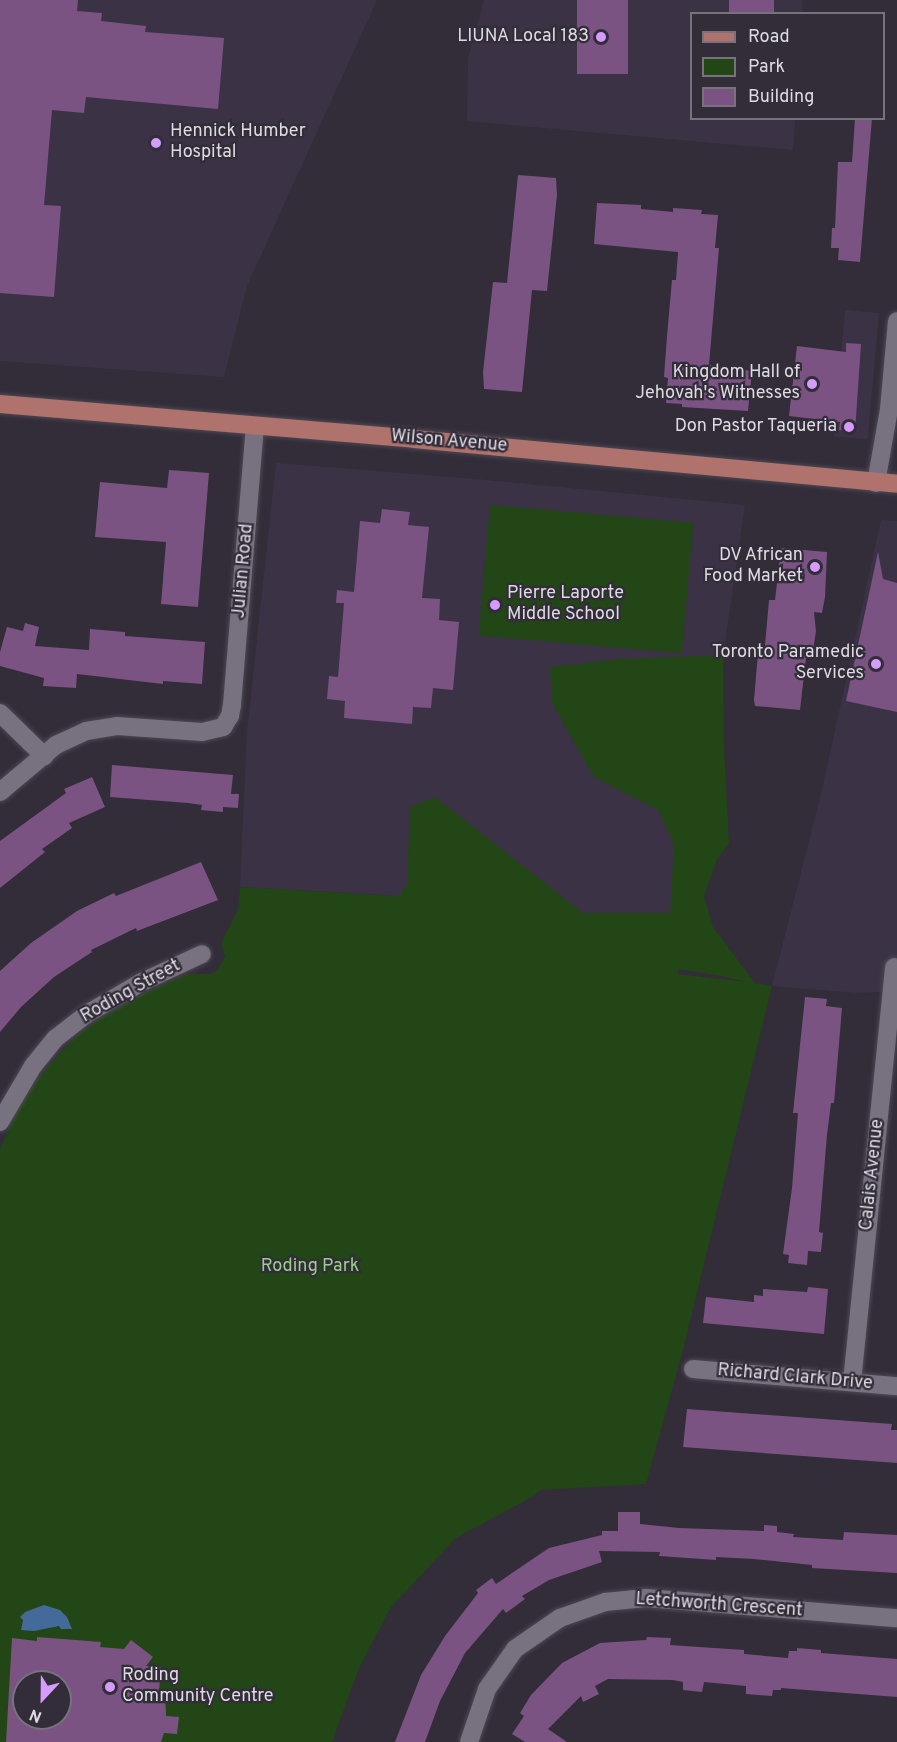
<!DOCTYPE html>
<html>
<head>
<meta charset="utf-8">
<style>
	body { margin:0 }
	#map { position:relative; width:897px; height:1742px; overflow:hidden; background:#322d39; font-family:Overpass,sans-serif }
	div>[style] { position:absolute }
	.built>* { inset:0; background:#3b3345; transform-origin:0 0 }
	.green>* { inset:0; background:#224616; transform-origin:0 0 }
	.water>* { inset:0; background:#446a99 }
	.building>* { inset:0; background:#7a5383; transform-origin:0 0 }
	.roads { filter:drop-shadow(0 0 2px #4d4853) drop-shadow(0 0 2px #4d4853) }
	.minor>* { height:18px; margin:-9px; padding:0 9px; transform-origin:9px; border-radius:9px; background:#787280 }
	.major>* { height:18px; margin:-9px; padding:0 9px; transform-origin:9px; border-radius:9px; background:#af726c }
	.dots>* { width:16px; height:16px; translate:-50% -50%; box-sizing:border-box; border:3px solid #322d39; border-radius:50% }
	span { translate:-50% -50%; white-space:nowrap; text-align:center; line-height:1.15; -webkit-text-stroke:4.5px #322d39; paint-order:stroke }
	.poi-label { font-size:18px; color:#dfdbe3 }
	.right { translate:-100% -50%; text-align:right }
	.left { translate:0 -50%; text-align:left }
	.street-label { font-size:18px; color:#dfdbe3 }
	.park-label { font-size:18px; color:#97d086 }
	.legend { position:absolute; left:690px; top:12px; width:195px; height:108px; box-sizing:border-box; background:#322d39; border:2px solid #77737d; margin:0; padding:8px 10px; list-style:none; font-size:18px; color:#dfdbe3 }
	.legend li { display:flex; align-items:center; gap:12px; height:30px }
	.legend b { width:30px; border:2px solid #77737d }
	.north { position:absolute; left:12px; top:1670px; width:60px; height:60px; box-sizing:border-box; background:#322d39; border:2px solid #77737d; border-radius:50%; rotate:202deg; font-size:16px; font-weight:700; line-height:24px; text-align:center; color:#dfdbe3 }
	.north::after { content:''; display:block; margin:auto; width:21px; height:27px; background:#d49cfc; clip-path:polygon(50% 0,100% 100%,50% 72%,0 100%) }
</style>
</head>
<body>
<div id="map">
	<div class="built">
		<div style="clip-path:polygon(0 0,377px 0,247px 286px,224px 377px,0 361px)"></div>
		<div style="clip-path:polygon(484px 0,802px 0,802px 13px,692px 14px,692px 118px,795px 119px,793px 150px,467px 121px,468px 58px)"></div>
		<div style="left:845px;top:310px;width:34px;height:127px;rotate:5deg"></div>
		<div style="clip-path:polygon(276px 463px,476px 479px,745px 505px,684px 923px,386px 895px,240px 887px,247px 732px)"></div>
		<div style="clip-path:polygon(881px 520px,897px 521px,897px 991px,859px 993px,772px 986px,821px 794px)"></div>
	</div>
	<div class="green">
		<div style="left:490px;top:505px;width:204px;height:131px;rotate:5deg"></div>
		<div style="clip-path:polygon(evenodd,723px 655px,724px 747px,729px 843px,717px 859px,704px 897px,713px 927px,755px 983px,772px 986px,683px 1350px,646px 1484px,540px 1490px,532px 1497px,456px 1538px,391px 1607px,359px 1668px,332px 1742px,0 1742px,0 1149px,17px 1111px,38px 1077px,78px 1034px,98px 1019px,139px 995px,187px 974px,211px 974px,217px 971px,225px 957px,221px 943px,238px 910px,240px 887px,399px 896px,407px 884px,410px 807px,435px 797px,583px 913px,670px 913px,674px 844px,658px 810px,594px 777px,552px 703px,550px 667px,621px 659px,723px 655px,678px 969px,722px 976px,747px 982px,678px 974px,678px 969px,723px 655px,24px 1682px,60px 1682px,60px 1718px,24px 1718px,24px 1682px)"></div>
	</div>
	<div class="water">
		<div style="clip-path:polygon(44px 1605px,60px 1610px,67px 1617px,72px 1629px,61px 1629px,59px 1626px,34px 1631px,21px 1630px,23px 1620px,20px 1617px,25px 1612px)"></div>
	</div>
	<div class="building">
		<div style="clip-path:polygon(0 0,78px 0,77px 11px,102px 13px,101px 21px,146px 26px,145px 32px,224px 38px,218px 109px,86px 97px,84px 113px,52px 110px,44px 205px,61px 206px,54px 297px,0 293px)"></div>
		<div style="left:577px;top:0;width:51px;height:74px"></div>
		<div style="left:729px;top:0;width:45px;height:14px"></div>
		<div style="clip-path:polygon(855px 118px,872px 118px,860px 262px,838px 260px,839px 248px,831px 248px,832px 228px,835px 228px,838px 162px,852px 162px)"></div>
		<div style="clip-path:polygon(518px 175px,556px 178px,557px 195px,547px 291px,532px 290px,522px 392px,484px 389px,483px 372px,493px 282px,507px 283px)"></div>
		<div style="clip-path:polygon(597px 203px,641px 205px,641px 209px,673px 212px,673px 208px,702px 210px,701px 214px,718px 215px,715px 248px,719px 248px,709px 365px,752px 371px,748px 411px,682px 407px,682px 404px,666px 403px,668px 378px,664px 377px,667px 336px,672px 280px,676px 280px,678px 252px,594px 244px)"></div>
		<div style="clip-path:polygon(846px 343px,861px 344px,855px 432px,839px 430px,840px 422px,789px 416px,797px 346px,846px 352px)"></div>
		<div style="clip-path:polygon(169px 470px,209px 473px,198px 607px,161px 604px,166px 542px,95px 537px,100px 482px,167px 488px)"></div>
		<div style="clip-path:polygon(382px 509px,410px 512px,408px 525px,429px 527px,422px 598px,440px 599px,439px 620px,459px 622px,453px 690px,433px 688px,431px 708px,413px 707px,412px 724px,344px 718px,345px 701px,327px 699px,329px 676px,338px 677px,344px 603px,336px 603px,337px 590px,354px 592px,360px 521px,380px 523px)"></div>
		<div style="clip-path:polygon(781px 548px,827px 552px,825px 597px,822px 613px,814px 612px,816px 631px,812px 658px,806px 658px,800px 710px,755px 706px,754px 700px,758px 653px,760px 645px,765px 645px,769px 600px,775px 600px)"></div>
		<div style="clip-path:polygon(878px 552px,883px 579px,897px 583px,897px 712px,846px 701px)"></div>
		<div style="clip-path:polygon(25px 623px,39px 627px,35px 646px,89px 650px,90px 629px,125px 632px,125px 636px,205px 642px,202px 684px,163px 681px,163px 684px,77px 674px,76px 688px,43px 686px,44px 678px,0 666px,0 652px,7px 627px,23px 631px)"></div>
		<div style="clip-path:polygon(112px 765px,233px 775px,231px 794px,239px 794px,238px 808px,223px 807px,223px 812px,201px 810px,202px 805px,188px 803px,110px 797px)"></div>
		<div style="clip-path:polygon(92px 777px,105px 807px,69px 823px,72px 828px,42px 849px,45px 852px,0 888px,0 841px,66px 793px,64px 789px)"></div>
		<div style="clip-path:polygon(201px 862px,218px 900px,137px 931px,136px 928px,91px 950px,92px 952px,54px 977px,21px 1007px,0 1032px,0 971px,31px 943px,77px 911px,114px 893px,116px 896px)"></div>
		<div style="clip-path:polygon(805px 997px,827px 999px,826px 1006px,842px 1008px,834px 1103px,831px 1103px,827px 1135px,819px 1232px,823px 1233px,821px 1252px,808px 1251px,807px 1265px,788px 1263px,789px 1255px,783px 1254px,792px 1188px,798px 1113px,793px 1113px)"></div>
		<div style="clip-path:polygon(808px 1287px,828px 1289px,824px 1334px,703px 1323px,706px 1297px,754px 1302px,754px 1295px,763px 1296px,763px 1289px,807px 1292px)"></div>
		<div style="clip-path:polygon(687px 1409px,892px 1424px,891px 1430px,897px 1430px,897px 1463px,683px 1447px)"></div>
		<div style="clip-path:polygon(618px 1512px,640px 1512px,640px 1524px,679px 1528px,764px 1531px,764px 1525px,777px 1526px,777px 1532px,794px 1534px,793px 1537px,843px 1540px,844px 1532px,897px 1535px,897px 1573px,812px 1568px,812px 1565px,754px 1559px,716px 1557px,716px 1560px,659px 1556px,660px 1552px,599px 1551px,602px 1562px,549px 1580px,522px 1596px,525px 1599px,506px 1613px,503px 1609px,465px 1653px,440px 1701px,425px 1742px,395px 1742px,421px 1675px,445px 1636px,478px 1593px,476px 1590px,492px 1578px,496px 1584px,549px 1548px,602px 1535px,602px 1531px,618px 1531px)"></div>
		<div style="clip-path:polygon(evenodd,37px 1637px,101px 1642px,100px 1647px,124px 1649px,131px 1640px,153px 1657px,146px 1666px,161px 1667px,159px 1692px,165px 1692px,166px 1716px,179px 1717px,177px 1734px,164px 1733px,161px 1742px,6px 1742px,12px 1638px,37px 1641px,37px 1637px,24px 1682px,60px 1682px,60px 1718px,24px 1718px,24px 1682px)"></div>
		<div style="clip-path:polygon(647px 1637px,671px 1638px,670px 1645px,744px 1650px,744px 1654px,788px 1658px,789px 1651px,797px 1651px,797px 1648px,821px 1650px,821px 1653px,897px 1659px,897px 1697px,781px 1688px,781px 1690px,773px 1690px,772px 1696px,746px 1694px,746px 1686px,704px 1682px,702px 1692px,683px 1690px,683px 1682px,673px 1680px,608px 1679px,595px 1686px,599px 1694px,583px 1702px,581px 1696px,548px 1729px,567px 1742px,525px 1742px,512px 1734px,524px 1716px,520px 1713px,531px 1695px,562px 1663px,600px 1643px,646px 1640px)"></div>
	</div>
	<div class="roads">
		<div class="minor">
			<div style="left:876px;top:483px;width:75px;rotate:-80deg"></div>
			<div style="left:889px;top:409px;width:88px;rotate:-84.8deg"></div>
			<div style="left:0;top:713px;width:62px;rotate:44.3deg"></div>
			<div style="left:0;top:792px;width:73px;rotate:-40deg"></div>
			<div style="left:56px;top:745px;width:33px;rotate:-25deg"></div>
			<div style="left:86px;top:731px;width:31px;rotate:-9deg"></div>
			<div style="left:117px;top:726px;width:85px;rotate:4deg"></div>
			<div style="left:202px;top:732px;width:22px;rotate:-13deg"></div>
			<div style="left:223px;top:727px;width:13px;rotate:-58deg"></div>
			<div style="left:230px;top:716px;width:11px;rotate:-80deg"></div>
			<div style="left:232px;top:705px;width:280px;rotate:-85.3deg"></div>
			<div style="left:0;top:1122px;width:65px;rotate:-59.5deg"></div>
			<div style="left:33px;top:1066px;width:36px;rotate:-51deg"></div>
			<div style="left:56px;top:1038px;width:37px;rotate:-38deg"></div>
			<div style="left:85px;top:1015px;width:66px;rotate:-30.1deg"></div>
			<div style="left:142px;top:982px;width:66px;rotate:-25deg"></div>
			<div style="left:693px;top:1369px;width:205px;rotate:4.8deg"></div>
			<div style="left:852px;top:1382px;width:417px;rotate:-84.2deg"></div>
			<div style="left:469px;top:1742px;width:56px;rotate:-71.2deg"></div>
			<div style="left:487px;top:1689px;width:49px;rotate:-55deg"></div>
			<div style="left:515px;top:1649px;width:55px;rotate:-34.6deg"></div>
			<div style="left:560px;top:1618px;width:48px;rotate:-19.6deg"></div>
			<div style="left:605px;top:1602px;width:41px;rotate:-5.6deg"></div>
			<div style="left:646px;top:1598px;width:252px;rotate:4.6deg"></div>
		</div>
		<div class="major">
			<div style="left:0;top:404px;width:416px;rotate:4.8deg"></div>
			<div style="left:415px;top:439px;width:484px;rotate:5.3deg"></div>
		</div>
	</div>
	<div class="dots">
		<div style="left:601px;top:37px;background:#d49cfc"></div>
		<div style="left:156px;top:143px;background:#d49cfc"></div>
		<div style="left:812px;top:384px;background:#d49cfc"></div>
		<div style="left:849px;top:427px;background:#d49cfc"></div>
		<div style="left:815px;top:567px;background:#d49cfc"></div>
		<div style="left:495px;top:605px;background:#d49cfc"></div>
		<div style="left:876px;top:664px;background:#d49cfc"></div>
		<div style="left:110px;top:1687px;background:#d49cfc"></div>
	</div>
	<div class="poi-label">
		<span class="right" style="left:589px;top:37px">LIUNA Local 183</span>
		<span class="left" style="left:170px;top:143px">Hennick Humber<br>Hospital</span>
		<span class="right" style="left:800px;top:384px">Kingdom Hall of<br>Jehovah's Witnesses</span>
		<span class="right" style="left:837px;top:427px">Don Pastor Taqueria</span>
		<span class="right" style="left:803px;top:567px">DV African<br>Food Market</span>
		<span class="left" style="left:507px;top:605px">Pierre Laporte<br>Middle School</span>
		<span class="right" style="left:864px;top:664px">Toronto Paramedic<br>Services</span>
		<span class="left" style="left:122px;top:1687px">Roding<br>Community Centre</span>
	</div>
	<div class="street-label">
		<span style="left:449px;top:442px;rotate:5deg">Wilson Avenue</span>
		<span style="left:244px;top:571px;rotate:-85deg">Julian Road</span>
		<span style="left:131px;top:992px;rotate:-29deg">Roding Street</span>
		<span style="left:873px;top:1175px;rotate:-84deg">Calais Avenue</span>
		<span style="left:795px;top:1378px;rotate:5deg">Richard Clark Drive</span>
		<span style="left:719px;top:1606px;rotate:4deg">Letchworth Crescent</span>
	</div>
	<div class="park-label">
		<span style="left:310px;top:1267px">Roding Park</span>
	</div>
	<ul class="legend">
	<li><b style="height:8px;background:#af726c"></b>Road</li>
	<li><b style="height:16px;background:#224616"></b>Park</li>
	<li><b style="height:16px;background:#7a5383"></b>Building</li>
	</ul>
	<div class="north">N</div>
</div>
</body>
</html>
